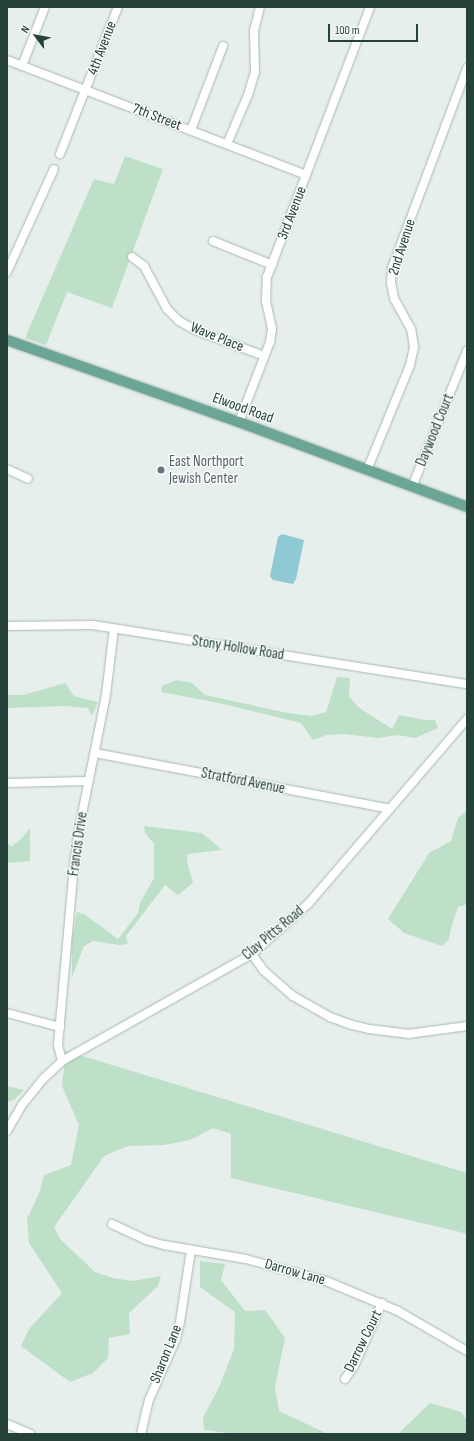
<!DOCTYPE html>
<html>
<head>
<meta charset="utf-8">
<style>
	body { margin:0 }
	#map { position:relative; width:474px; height:1441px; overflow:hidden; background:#e6efeb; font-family:"Sofia Sans Condensed",sans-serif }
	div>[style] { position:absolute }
	.green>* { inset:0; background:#bfe0c8 }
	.water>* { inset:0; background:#8ec9d4 }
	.roads { filter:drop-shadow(0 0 1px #a8b8b2) drop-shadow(0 0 1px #a8b8b2) }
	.minor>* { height:8px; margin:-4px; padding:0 4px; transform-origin:4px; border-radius:4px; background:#fff }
	.major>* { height:10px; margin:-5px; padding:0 5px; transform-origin:5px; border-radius:5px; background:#6aa596 }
	.dots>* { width:11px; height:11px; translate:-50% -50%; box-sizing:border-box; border:2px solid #f7fbf9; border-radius:50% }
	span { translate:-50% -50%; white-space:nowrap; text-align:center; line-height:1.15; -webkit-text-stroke:3px #f7fbf9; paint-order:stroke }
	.street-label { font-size:15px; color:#24423a }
	.worship-label { font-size:15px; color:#5b616d }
	.left { translate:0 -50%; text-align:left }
	.frame { position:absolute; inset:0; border:8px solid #24423a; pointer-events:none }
	.north { position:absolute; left:16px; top:16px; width:40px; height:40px; -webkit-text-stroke:3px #f7fbf9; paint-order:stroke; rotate:302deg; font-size:11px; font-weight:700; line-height:16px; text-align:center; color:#24423a }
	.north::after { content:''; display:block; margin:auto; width:14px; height:18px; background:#24423a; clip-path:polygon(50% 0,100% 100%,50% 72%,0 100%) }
	.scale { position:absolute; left:328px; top:24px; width:90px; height:18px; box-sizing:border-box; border:2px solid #24423a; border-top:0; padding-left:5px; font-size:12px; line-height:14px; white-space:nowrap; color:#24423a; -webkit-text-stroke:3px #f7fbf9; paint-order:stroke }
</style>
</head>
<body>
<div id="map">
	<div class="green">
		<div style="clip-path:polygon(125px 156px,163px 169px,112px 308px,67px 292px,46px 345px,25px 338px,94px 179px,114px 184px)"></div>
		<div style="clip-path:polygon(337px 677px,350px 678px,349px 696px,358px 707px,392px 729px,399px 715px,425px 720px,435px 720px,438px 728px,415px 738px,398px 735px,378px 738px,344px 734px,327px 735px,313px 740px,301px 723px,219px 703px,161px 692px,162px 686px,176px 680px,192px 683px,205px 695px,288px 713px,312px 716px,326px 712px)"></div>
		<div style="clip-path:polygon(65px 683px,74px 696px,98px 702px,92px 716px,88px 708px,64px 706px,7px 708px,7px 695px,23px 695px)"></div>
		<div style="clip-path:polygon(467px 810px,467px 904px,458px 907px,451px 928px,449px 939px,442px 946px,404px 933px,388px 919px,429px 853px,451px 841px,458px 818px)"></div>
		<div style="clip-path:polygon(144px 826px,202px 833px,222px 850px,188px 854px,187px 861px,193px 883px,178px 895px,165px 885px,126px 936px,128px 944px,119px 945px,93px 941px,84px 946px,72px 977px,72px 941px,77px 912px,84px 914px,118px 939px,138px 913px,140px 903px,154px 878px,154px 844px,145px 833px)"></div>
		<div style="clip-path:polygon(30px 828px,30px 861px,7px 863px,7px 842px,11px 847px,22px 838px)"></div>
		<div style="clip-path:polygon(66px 1051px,467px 1173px,467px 1236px,464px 1233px,231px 1178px,231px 1134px,213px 1128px,190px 1140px,164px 1145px,128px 1146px,104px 1156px,54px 1227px,60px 1239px,95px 1272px,113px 1278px,133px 1281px,161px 1276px,158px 1286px,129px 1313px,130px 1334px,109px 1338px,108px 1358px,93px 1373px,70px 1382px,21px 1346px,29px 1329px,62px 1293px,29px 1243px,27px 1219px,40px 1191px,44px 1175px,71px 1165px,79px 1125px,62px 1086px)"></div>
		<div style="clip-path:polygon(7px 1086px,24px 1090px,14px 1100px,7px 1102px)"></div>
		<div style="clip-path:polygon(200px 1261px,225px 1264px,221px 1280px,245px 1311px,265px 1310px,285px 1338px,275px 1387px,279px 1411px,328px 1434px,237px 1434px,204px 1430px,203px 1418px,219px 1387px,234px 1349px,235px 1312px,200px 1287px)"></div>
		<div style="clip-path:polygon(430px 1403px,461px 1412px,467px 1420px,467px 1434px,398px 1434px)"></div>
	</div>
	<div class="water">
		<div style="clip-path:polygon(282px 534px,304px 540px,296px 579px,293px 584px,273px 580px,270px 576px,278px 537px)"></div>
	</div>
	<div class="roads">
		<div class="minor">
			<div style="left:7px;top:60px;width:320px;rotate:21deg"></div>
			<div style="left:22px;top:66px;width:63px;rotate:-68.7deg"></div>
			<div style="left:191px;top:130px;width:90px;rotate:-69.1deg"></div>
			<div style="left:227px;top:144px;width:53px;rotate:-66.8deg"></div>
			<div style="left:248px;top:95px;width:24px;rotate:-73deg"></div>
			<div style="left:255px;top:72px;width:41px;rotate:-91.4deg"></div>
			<div style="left:254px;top:31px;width:25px;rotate:-76deg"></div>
			<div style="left:60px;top:154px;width:158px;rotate:-68.5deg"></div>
			<div style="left:213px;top:241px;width:64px;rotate:22.1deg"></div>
			<div style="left:132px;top:257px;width:15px;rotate:37deg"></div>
			<div style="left:144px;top:266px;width:49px;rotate:61.9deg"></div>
			<div style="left:167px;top:309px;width:17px;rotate:45deg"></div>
			<div style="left:179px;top:321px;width:18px;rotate:29deg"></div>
			<div style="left:195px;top:330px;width:74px;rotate:20.6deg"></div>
			<div style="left:7px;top:272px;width:113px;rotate:-65.5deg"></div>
			<div style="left:239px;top:422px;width:86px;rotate:-68.8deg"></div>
			<div style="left:270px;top:342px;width:13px;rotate:-81deg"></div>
			<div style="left:272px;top:329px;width:29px;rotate:-102deg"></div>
			<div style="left:266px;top:301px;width:24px;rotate:-88deg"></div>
			<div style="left:267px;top:277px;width:289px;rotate:-69.1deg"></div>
			<div style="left:7px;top:469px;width:23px;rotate:25deg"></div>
			<div style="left:367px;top:470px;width:113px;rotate:-67.7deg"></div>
			<div style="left:410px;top:365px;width:18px;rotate:-77deg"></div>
			<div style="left:414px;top:347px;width:18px;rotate:-99deg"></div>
			<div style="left:411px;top:329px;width:35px;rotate:-119deg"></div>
			<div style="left:394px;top:298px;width:15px;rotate:-101deg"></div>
			<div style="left:391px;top:283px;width:15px;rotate:-86deg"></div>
			<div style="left:392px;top:268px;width:214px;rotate:-69.4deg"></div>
			<div style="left:412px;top:487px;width:147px;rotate:-68deg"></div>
			<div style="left:7px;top:626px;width:86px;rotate:-0.7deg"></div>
			<div style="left:93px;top:625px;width:379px;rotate:9deg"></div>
			<div style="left:95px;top:753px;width:300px;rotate:10.7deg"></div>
			<div style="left:7px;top:783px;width:81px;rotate:-1.4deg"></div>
			<div style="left:252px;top:954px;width:19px;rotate:55deg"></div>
			<div style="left:263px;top:970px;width:40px;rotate:41deg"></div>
			<div style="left:293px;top:996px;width:43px;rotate:29.6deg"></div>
			<div style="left:330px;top:1017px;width:23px;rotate:20deg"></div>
			<div style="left:352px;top:1025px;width:17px;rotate:13deg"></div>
			<div style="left:369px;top:1029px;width:39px;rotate:7deg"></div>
			<div style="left:408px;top:1034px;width:60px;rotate:-7.7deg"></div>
			<div style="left:7px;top:1013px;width:55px;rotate:14.8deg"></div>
			<div style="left:62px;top:1061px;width:16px;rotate:-104deg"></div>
			<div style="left:58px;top:1045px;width:181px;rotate:-84.9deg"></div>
			<div style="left:74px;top:865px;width:36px;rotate:-82deg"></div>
			<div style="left:79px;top:829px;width:137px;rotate:-78.6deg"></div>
			<div style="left:106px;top:695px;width:67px;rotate:-83.2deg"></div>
			<div style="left:7px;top:1131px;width:30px;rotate:-60deg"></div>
			<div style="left:22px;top:1105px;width:33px;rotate:-51deg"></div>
			<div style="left:43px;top:1079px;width:26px;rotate:-43deg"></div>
			<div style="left:62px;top:1061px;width:218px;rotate:-29.4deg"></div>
			<div style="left:252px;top:954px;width:75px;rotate:-41.8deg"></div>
			<div style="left:308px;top:904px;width:244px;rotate:-49.3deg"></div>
			<div style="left:112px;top:1224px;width:38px;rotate:25deg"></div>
			<div style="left:146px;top:1240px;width:19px;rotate:16deg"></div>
			<div style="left:164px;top:1245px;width:83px;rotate:9.7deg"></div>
			<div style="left:246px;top:1259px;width:83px;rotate:15.4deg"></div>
			<div style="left:326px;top:1281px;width:78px;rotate:22.6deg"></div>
			<div style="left:398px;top:1311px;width:80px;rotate:30.1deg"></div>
			<div style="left:345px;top:1379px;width:16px;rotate:-55deg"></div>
			<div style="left:354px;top:1366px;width:69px;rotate:-66deg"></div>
			<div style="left:7px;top:1424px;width:25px;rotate:23deg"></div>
			<div style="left:141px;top:1434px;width:35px;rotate:-77deg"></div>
			<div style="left:149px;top:1400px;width:67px;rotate:-66.1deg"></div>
			<div style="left:176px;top:1339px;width:17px;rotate:-77deg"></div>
			<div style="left:180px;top:1322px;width:73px;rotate:-81.3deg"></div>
		</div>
		<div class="major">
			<div style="left:7px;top:340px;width:246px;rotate:19.5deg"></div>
			<div style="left:239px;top:422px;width:243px;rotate:20.4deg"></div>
		</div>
	</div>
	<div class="dots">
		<div style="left:161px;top:470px;background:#6b7280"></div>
	</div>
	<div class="street-label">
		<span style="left:102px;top:48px;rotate:-69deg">4th Avenue</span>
		<span style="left:157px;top:117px;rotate:21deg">7th Street</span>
		<span style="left:292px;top:213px;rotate:-69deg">3rd Avenue</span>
		<span style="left:402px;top:247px;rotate:-72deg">2nd Avenue</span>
		<span style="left:217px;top:337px;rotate:22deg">Wave Place</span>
		<span style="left:243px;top:408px;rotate:20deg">Elwood Road</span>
		<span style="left:435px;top:430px;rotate:-68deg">Daywood Court</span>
		<span style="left:238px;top:648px;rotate:9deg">Stony Hollow Road</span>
		<span style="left:243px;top:781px;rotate:11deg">Stratford Avenue</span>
		<span style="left:78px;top:844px;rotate:-82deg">Francis Drive</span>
		<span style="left:273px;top:933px;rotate:-40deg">Clay Pitts Road</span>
		<span style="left:295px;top:1272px;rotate:16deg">Darrow Lane</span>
		<span style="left:363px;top:1341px;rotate:-64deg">Darrow Court</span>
		<span style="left:166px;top:1354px;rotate:-68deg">Sharon Lane</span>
	</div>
	<div class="worship-label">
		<span class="left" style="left:169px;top:470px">East Northport<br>Jewish Center</span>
	</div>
	<div class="frame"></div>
	<div class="north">N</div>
	<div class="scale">100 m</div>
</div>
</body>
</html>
